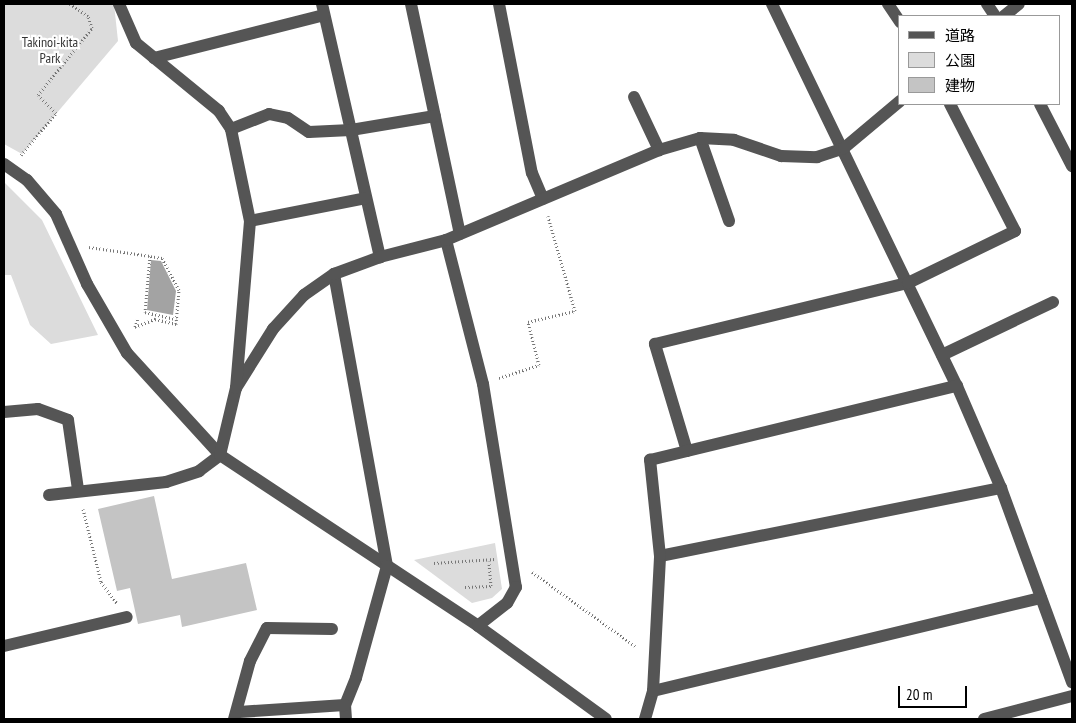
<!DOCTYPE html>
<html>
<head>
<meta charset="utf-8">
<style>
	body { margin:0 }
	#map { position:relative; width:1076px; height:723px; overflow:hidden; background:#fff; font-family:"PT Sans Narrow","Noto Sans JP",sans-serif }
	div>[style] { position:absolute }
	.green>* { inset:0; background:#dcdcdc }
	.water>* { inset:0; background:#a3a3a3 }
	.building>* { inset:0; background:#c4c4c4 }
	.path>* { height:3px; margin-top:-1.5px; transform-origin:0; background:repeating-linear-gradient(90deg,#777 0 1px,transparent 0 3.5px) }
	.minor>* { height:12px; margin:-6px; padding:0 6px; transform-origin:6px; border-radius:6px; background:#555 }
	span { translate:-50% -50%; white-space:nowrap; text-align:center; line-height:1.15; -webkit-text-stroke:4.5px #fff; paint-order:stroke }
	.park-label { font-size:14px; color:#333 }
	.frame { position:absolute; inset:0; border:5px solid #000; pointer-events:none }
	.legend { position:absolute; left:898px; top:15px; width:162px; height:90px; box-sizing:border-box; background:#fff; border:1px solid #999; margin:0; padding:6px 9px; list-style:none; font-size:15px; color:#000 }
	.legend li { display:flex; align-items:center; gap:10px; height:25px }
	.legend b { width:25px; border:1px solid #999 }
	.scale { position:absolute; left:898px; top:686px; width:69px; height:22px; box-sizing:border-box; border:2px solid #000; border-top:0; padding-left:6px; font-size:15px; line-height:18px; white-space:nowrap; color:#000; -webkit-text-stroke:4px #fff; paint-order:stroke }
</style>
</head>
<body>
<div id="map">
	<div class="green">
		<div style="clip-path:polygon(4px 4px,114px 4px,118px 41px,22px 154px,4px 144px)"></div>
		<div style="clip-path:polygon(4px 182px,42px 220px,98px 335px,51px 344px,30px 325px,11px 275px,4px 275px)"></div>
		<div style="clip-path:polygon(495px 543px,502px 589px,492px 598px,472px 603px,414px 560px)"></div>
	</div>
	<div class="water">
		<div style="clip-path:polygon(151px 260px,161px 261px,176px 291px,173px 315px,147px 310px)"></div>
	</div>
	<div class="building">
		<div style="clip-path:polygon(154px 496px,172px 579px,246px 563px,257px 610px,182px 627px,180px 615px,138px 624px,130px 588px,117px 591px,98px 509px)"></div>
	</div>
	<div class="path">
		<div style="left:21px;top:155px;width:55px;rotate:-50.2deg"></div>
		<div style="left:56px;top:113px;width:25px;rotate:-135deg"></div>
		<div style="left:38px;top:95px;width:86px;rotate:-51.1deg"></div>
		<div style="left:92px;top:28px;width:13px;rotate:-108deg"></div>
		<div style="left:88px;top:16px;width:22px;rotate:-146deg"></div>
		<div style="left:89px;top:247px;width:62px;rotate:8.4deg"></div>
		<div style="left:135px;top:327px;width:22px;rotate:-22deg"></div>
		<div style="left:155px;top:319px;width:22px;rotate:13deg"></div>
		<div style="left:176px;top:324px;width:34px;rotate:-85deg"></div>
		<div style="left:179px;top:290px;width:36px;rotate:-118deg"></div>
		<div style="left:162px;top:258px;width:12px;rotate:-171deg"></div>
		<div style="left:150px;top:256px;width:56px;rotate:95.1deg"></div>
		<div style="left:145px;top:312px;width:32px;rotate:13deg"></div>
		<div style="left:135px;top:327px;width:9px;rotate:-72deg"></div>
		<div style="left:499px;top:378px;width:42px;rotate:-18deg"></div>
		<div style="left:539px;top:365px;width:44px;rotate:-104.3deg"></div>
		<div style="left:528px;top:322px;width:48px;rotate:-13.2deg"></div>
		<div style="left:575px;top:311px;width:99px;rotate:-105.9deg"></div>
		<div style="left:83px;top:509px;width:75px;rotate:76.1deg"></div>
		<div style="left:101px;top:582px;width:26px;rotate:53deg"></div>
		<div style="left:434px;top:563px;width:61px;rotate:-3.8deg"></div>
		<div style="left:532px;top:572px;width:127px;rotate:35.7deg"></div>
		<div style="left:465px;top:587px;width:26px;rotate:-2deg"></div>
		<div style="left:491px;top:586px;width:25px;rotate:-95deg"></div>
	</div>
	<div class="minor">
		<div style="left:322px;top:4px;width:260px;rotate:77.1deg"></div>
		<div style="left:411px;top:4px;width:235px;rotate:78deg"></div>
		<div style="left:499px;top:4px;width:172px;rotate:79deg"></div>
		<div style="left:532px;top:173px;width:28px;rotate:67deg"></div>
		<div style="left:772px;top:4px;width:424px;rotate:64.2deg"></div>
		<div style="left:957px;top:386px;width:111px;rotate:66.7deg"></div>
		<div style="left:1001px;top:488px;width:207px;rotate:69.9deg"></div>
		<div style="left:888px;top:4px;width:22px;rotate:56deg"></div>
		<div style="left:987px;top:4px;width:14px;rotate:56deg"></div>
		<div style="left:1004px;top:16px;width:19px;rotate:-39deg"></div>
		<div style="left:154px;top:58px;width:175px;rotate:-14.2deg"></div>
		<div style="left:634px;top:97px;width:59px;rotate:64.7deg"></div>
		<div style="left:1040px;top:104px;width:70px;rotate:62.7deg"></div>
		<div style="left:231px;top:129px;width:41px;rotate:-21.5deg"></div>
		<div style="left:269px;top:114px;width:19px;rotate:12deg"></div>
		<div style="left:288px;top:118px;width:25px;rotate:34deg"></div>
		<div style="left:309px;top:132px;width:42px;rotate:-2.7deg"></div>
		<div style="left:351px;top:130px;width:85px;rotate:-9.5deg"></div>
		<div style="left:700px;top:138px;width:88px;rotate:70.7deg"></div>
		<div style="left:4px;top:164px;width:28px;rotate:35deg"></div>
		<div style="left:27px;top:180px;width:45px;rotate:49.5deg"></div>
		<div style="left:56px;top:214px;width:77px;rotate:66.1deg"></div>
		<div style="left:87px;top:284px;width:80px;rotate:59.9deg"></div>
		<div style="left:127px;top:353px;width:138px;rotate:47.6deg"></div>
		<div style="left:220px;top:455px;width:310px;rotate:33.5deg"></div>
		<div style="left:478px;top:626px;width:158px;rotate:36deg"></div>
		<div style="left:250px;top:221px;width:118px;rotate:-11.2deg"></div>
		<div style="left:446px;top:240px;width:149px;rotate:75.6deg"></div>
		<div style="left:483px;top:384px;width:206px;rotate:80.8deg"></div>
		<div style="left:516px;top:587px;width:18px;rotate:119deg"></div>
		<div style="left:507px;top:603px;width:37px;rotate:142deg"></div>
		<div style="left:334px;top:274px;width:297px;rotate:79.7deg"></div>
		<div style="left:387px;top:566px;width:116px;rotate:105.5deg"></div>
		<div style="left:356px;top:678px;width:29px;rotate:112deg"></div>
		<div style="left:345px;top:705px;width:14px;rotate:86deg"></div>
		<div style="left:942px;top:355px;width:123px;rotate:-25.5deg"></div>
		<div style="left:236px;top:388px;width:70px;rotate:-57.9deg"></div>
		<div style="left:273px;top:329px;width:46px;rotate:-47.6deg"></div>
		<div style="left:304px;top:295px;width:37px;rotate:-35deg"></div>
		<div style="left:334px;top:274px;width:49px;rotate:-20.3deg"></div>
		<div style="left:380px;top:257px;width:68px;rotate:-14.4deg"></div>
		<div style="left:446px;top:240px;width:231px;rotate:-22.9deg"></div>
		<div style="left:659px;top:150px;width:43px;rotate:-16.3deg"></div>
		<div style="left:700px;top:138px;width:34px;rotate:3deg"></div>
		<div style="left:734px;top:140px;width:50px;rotate:18.8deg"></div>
		<div style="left:781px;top:156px;width:36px;rotate:2deg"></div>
		<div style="left:817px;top:157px;width:28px;rotate:-18deg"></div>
		<div style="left:844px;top:148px;width:73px;rotate:-40deg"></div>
		<div style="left:4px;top:412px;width:34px;rotate:-5deg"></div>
		<div style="left:38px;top:409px;width:32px;rotate:20deg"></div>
		<div style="left:68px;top:420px;width:70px;rotate:81.8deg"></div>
		<div style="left:687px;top:451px;width:112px;rotate:-106.7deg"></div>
		<div style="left:655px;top:344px;width:260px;rotate:-13.6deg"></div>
		<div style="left:908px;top:283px;width:119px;rotate:-25.9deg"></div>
		<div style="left:1015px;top:231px;width:143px;rotate:-117.1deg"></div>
		<div style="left:49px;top:495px;width:118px;rotate:-6.3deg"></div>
		<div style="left:166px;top:482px;width:35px;rotate:-18deg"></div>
		<div style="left:199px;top:471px;width:26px;rotate:-37deg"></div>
		<div style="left:220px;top:455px;width:69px;rotate:-76.6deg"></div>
		<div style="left:236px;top:388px;width:168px;rotate:-85.2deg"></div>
		<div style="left:250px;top:221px;width:94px;rotate:-101.7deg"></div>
		<div style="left:231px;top:129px;width:22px;rotate:-124deg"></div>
		<div style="left:219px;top:111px;width:107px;rotate:-140.7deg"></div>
		<div style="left:136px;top:43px;width:43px;rotate:-113.6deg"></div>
		<div style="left:660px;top:556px;width:348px;rotate:-11.3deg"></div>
		<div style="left:4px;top:646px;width:126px;rotate:-13.3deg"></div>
		<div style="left:653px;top:691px;width:399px;rotate:-13.5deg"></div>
		<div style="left:239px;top:712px;width:106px;rotate:-3.8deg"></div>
		<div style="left:234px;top:719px;width:60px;rotate:-74.6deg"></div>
		<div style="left:250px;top:661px;width:37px;rotate:-63deg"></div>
		<div style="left:267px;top:628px;width:65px;rotate:0.9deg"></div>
		<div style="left:645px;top:719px;width:29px;rotate:-74deg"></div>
		<div style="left:653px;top:691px;width:135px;rotate:-87deg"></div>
		<div style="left:660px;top:556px;width:97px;rotate:-95.9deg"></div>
		<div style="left:650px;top:460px;width:316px;rotate:-13.6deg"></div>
		<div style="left:984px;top:719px;width:91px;rotate:-14.6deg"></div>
	</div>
	<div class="park-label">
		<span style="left:50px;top:50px">Takinoi-kita<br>Park</span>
	</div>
	<div class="frame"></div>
	<ul class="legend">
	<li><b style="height:6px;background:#555"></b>道路</li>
	<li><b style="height:14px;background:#dcdcdc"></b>公園</li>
	<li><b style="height:14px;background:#c4c4c4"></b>建物</li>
	</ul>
	<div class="scale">20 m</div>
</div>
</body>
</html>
